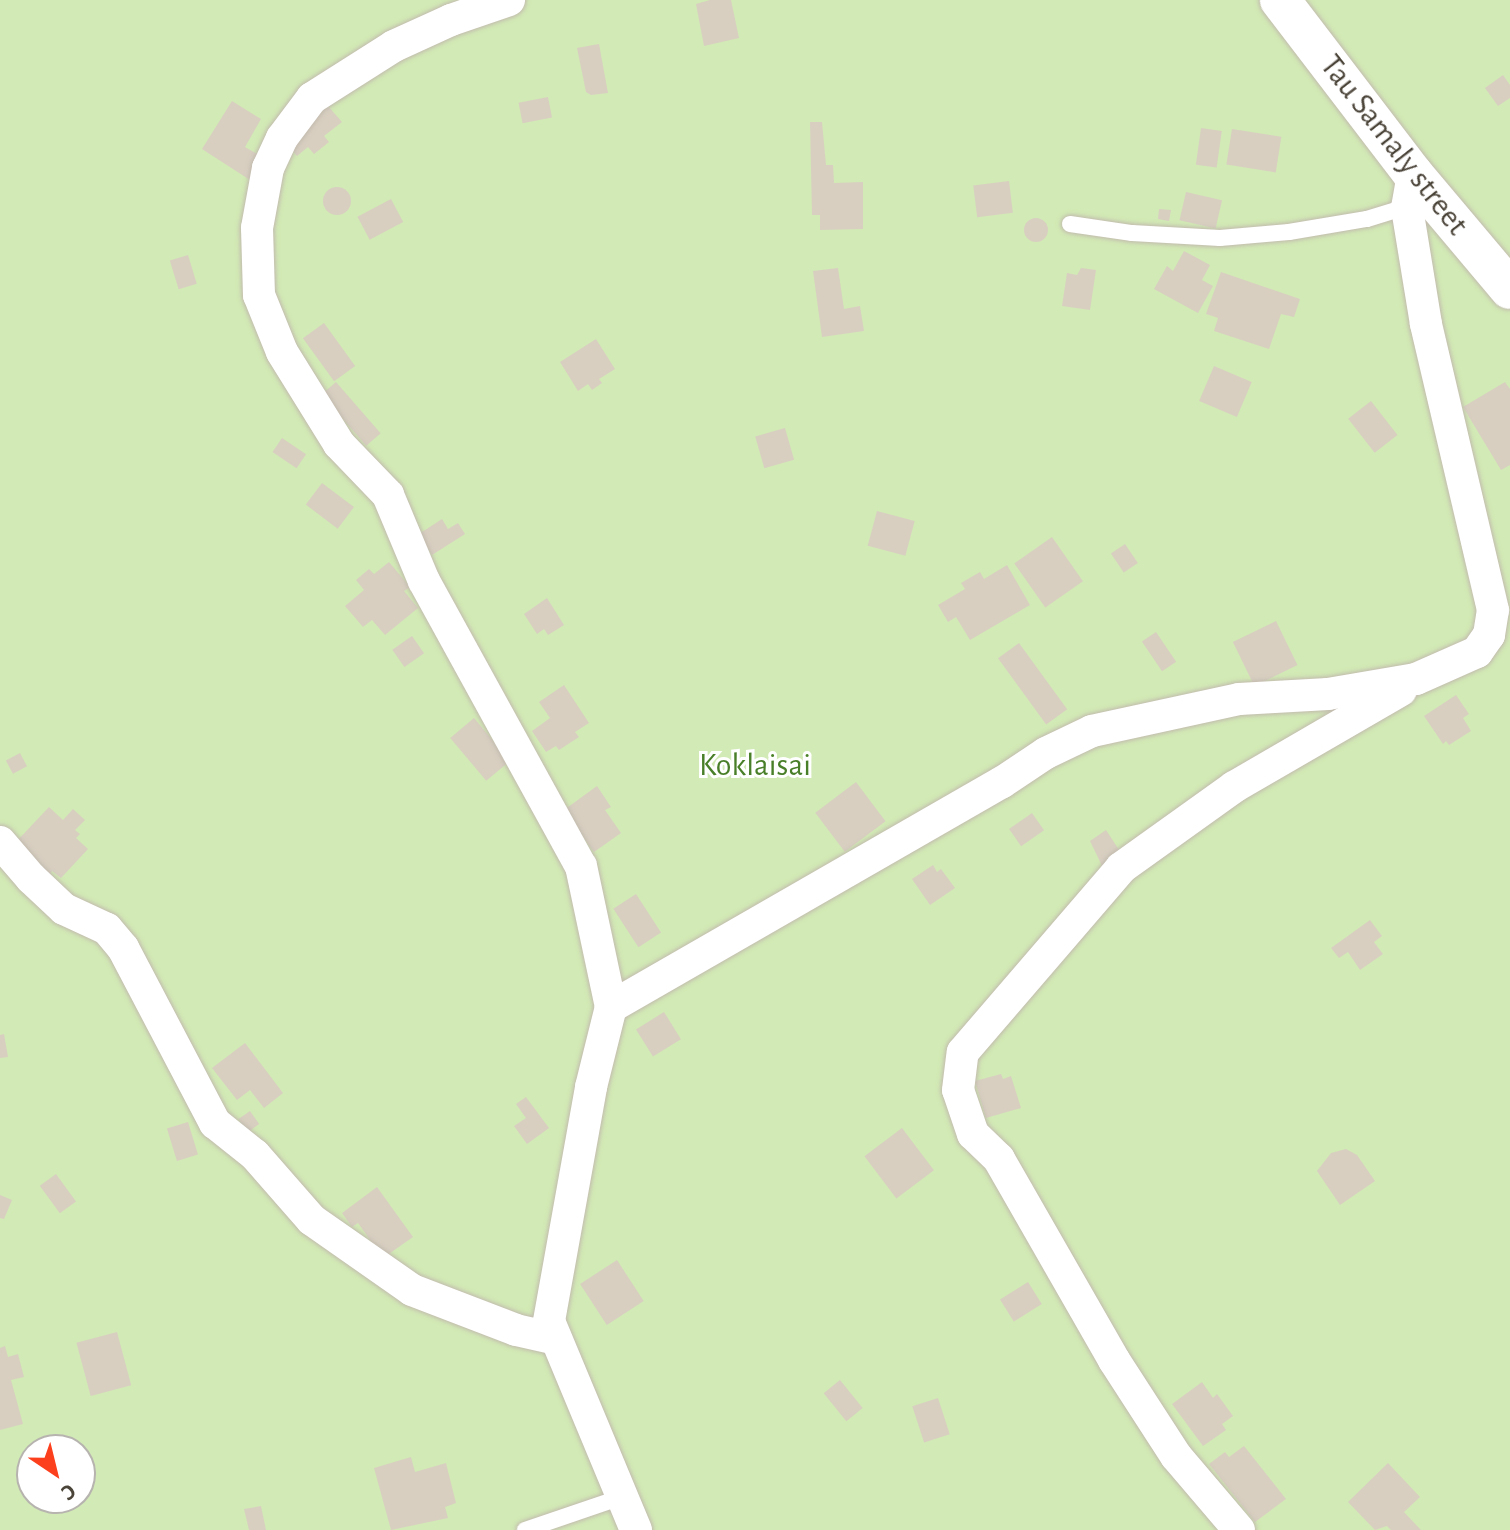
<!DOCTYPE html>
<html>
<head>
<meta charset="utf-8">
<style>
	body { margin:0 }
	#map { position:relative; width:1510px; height:1530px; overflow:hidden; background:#f6f3ec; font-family:"Alegreya Sans",sans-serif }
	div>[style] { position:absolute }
	.green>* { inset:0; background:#d2eab5 }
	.building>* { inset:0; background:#d8cfc1; transform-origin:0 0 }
	.round { border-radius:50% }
	.roads { filter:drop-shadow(0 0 2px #c2bbae) drop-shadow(0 0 2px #c2bbae) }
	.service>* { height:16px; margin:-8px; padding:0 8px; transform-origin:8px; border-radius:8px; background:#fff }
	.minor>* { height:32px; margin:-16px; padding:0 16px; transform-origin:16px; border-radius:16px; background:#fff }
	.tertiary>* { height:40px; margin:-20px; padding:0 20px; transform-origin:20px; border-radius:20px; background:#fff }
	span { translate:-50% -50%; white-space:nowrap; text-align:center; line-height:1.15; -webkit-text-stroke:6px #fff; paint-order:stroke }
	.street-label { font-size:32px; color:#4b4439 }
	.park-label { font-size:32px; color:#4a7f2a }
	.north { position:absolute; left:16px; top:1434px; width:80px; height:80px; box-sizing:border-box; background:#fff; border:2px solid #b7b4b0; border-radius:50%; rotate:145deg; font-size:22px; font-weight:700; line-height:32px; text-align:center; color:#4b4439 }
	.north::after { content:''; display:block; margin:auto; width:28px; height:36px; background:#fc3f1d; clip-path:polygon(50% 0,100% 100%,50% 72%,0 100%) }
</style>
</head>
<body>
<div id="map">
	<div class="green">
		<div style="clip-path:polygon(evenodd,0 0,1510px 0,1510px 1530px,0 1530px,0 0,32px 1450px,80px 1450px,80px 1498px,32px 1498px,32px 1450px)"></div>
	</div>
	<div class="building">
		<div style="clip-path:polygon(710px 0,731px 0,739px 38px,704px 46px,696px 4px)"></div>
		<div style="clip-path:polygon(599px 44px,608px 93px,591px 95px,586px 92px,577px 48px)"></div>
		<div style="clip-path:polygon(1503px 75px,1510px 85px,1510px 98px,1498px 106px,1485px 88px)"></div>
		<div style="left:548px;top:97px;width:21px;height:30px;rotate:79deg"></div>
		<div style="clip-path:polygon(232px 101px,261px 119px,245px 147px,264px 158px,250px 180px,202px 149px)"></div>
		<div style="clip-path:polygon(328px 106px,342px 122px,324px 136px,329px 142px,314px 154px,308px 147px,297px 156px,285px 142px)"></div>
		<div style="clip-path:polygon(810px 122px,822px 122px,826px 165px,833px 165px,834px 183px,863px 182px,863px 229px,820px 230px,820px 215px,812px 215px)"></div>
		<div style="left:1201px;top:128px;width:21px;height:37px;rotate:8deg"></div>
		<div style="left:1232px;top:129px;width:50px;height:36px;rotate:9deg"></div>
		<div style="left:1009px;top:181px;width:32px;height:36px;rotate:83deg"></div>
		<div class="round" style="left:323px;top:187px;width:28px;height:28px"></div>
		<div style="left:1186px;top:192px;width:37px;height:29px;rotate:13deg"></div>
		<div style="left:391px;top:199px;width:26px;height:38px;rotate:62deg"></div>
		<div style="clip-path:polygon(1159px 209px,1171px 210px,1169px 221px,1158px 219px)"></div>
		<div class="round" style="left:1024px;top:218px;width:24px;height:24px"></div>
		<div style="clip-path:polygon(1184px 251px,1210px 265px,1202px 280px,1213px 286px,1198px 313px,1154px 289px,1167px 266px,1173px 271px)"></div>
		<div style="left:188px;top:255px;width:30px;height:19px;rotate:73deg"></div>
		<div style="clip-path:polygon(838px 268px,844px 309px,860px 306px,864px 331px,822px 337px,813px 271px)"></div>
		<div style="clip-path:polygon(1081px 268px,1096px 270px,1090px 310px,1062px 306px,1067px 273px,1077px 275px)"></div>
		<div style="clip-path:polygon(1221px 272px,1300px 299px,1294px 317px,1281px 314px,1269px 349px,1214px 331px,1218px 318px,1206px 314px)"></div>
		<div style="left:324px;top:323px;width:53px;height:26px;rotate:54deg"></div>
		<div style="clip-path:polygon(596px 339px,615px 369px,599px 379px,602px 383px,592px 390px,588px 384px,578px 391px,560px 362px)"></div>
		<div style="left:1214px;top:366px;width:41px;height:38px;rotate:23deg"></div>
		<div style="left:336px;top:382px;width:68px;height:19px;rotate:49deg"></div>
		<div style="clip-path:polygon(1505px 382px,1510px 389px,1510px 465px,1501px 470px,1463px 407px)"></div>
		<div style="left:1371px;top:401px;width:43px;height:29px;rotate:52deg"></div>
		<div style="left:785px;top:428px;width:33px;height:31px;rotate:74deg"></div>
		<div style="left:282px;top:438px;width:29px;height:17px;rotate:34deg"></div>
		<div style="left:322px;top:483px;width:40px;height:27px;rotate:37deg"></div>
		<div style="left:877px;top:511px;width:39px;height:36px;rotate:15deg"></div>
		<div style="clip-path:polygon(442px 519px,448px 529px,458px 523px,465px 534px,432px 555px,419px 534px)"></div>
		<div style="left:1052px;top:537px;width:54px;height:46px;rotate:55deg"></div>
		<div style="left:1125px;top:544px;width:23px;height:17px;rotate:56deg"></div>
		<div style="clip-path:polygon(389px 562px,410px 587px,404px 591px,418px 608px,385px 635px,372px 620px,363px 627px,345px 606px,364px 590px,356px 580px,369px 569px,374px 574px)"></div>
		<div style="clip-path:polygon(1007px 565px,1030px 605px,970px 640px,956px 617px,948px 622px,938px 605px,965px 589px,961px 583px,980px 572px,984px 579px)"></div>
		<div style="clip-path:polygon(547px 598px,564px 625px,548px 635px,544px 629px,537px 634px,524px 614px)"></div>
		<div style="left:1276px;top:621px;width:49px;height:48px;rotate:64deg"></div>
		<div style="left:1156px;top:632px;width:36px;height:17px;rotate:56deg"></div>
		<div style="left:412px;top:636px;width:21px;height:24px;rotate:55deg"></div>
		<div style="left:1019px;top:643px;width:82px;height:26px;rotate:54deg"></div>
		<div style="clip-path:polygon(564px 685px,589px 723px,575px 732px,579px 737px,559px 750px,556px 746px,546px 752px,532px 731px,550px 718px,539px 702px)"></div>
		<div style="clip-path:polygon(1456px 695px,1469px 714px,1463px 718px,1471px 731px,1449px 745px,1446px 741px,1443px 744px,1424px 716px)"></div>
		<div style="left:474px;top:718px;width:56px;height:31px;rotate:50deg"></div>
		<div style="left:20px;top:753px;width:15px;height:16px;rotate:62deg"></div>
		<div style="left:856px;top:782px;width:49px;height:51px;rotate:53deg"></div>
		<div style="clip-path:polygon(597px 786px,611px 807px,605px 810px,621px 833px,594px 852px,564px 810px)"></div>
		<div style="clip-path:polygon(49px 807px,63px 820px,73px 809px,85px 820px,75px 830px,80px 834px,76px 838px,88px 849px,61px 878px,52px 871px,49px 875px,15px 843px)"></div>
		<div style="left:1032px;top:813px;width:21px;height:28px;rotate:55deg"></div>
		<div style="clip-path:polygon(1106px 830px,1123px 856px,1104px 870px,1090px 841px)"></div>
		<div style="clip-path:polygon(933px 865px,937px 872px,941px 869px,955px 888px,930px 905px,912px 879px)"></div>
		<div style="left:636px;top:894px;width:46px;height:27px;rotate:57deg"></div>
		<div style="clip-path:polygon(1370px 920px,1382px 936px,1374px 942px,1383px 954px,1360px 970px,1348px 952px,1339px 958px,1331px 948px)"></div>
		<div style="left:664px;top:1012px;width:32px;height:33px;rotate:58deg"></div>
		<div style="clip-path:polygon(4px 1034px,8px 1057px,0 1058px,0 1035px)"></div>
		<div style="clip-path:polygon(245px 1043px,283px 1093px,264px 1108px,250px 1090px,237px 1100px,212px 1068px)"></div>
		<div style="clip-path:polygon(1001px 1074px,1003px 1079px,1011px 1076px,1021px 1108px,986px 1118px,975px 1081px)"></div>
		<div style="clip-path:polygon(526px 1097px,549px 1128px,527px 1144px,514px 1126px,526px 1118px,516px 1104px)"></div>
		<div style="left:250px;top:1111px;width:16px;height:14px;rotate:55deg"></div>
		<div style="left:188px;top:1122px;width:34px;height:22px;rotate:73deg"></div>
		<div style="left:902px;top:1128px;width:53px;height:47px;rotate:53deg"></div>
		<div style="clip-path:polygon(1346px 1149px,1357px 1155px,1375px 1181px,1340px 1205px,1317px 1171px,1331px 1153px)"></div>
		<div style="left:56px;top:1174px;width:34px;height:20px;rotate:54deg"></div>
		<div style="clip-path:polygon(377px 1187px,413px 1237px,383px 1258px,358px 1223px,352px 1227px,342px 1213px)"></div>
		<div style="clip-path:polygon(0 1195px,12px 1200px,4px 1219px,0 1218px)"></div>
		<div style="left:617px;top:1260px;width:49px;height:44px;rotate:57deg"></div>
		<div style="left:1028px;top:1282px;width:26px;height:33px;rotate:58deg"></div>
		<div style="left:117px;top:1332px;width:55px;height:42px;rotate:75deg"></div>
		<div style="clip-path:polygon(5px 1346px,8px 1357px,18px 1354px,24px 1377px,11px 1380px,23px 1424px,0 1430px,0 1348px)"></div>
		<div style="left:840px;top:1380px;width:36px;height:21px;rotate:51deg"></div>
		<div style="clip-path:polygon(1202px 1382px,1213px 1398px,1217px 1394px,1233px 1416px,1222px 1424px,1226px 1430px,1203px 1446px,1172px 1404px)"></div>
		<div style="left:938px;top:1398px;width:38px;height:27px;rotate:72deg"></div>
		<div style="clip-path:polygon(1244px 1446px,1286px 1499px,1255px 1522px,1209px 1464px,1225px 1452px,1229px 1457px)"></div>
		<div style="clip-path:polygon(411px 1457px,415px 1472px,446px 1463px,456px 1503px,445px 1507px,448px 1518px,391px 1530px,374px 1468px)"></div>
		<div style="clip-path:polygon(1388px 1463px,1420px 1497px,1404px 1512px,1421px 1530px,1391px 1530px,1387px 1526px,1375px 1530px,1348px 1502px)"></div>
		<div style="clip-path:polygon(261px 1506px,266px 1530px,249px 1530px,244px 1509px)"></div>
	</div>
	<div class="roads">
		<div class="service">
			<div style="left:1070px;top:224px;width:63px;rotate:8.3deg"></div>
			<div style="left:1132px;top:233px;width:88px;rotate:3.3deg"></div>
			<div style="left:1220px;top:238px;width:69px;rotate:-5deg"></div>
			<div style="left:1289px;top:232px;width:79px;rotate:-9.5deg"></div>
			<div style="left:1367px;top:219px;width:47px;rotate:-17.3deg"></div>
			<div style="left:525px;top:1530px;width:102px;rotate:-18.8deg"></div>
		</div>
		<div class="minor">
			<div style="left:509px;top:0;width:61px;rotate:161deg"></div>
			<div style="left:451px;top:20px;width:63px;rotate:155.5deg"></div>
			<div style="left:394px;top:46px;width:97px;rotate:147.6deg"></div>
			<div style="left:312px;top:98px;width:50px;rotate:126.9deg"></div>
			<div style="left:282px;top:138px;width:33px;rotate:115deg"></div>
			<div style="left:268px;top:168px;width:61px;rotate:100.4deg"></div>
			<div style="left:257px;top:228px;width:67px;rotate:88.3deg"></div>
			<div style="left:259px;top:295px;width:61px;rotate:68deg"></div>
			<div style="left:282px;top:352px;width:108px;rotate:58.2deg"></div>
			<div style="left:339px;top:444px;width:71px;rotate:46.1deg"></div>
			<div style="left:388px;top:495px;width:93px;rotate:67.3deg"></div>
			<div style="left:424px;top:581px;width:325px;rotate:61.2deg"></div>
			<div style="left:581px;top:866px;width:144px;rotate:78deg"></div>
			<div style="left:0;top:842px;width:48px;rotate:49.3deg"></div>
			<div style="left:31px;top:878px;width:45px;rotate:43.2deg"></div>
			<div style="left:64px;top:909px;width:47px;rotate:24.9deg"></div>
			<div style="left:107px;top:929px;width:25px;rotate:50deg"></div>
			<div style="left:123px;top:948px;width:198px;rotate:62.3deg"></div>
			<div style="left:215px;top:1123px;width:51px;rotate:38.7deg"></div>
			<div style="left:255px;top:1155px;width:86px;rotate:48.8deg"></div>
			<div style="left:312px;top:1220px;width:122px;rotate:35deg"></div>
			<div style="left:412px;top:1290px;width:111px;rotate:21deg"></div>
			<div style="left:516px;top:1330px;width:41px;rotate:12.7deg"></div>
			<div style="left:636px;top:1530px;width:226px;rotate:-112.6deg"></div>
			<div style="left:549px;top:1321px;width:238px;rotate:-79.8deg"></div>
			<div style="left:591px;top:1087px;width:82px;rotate:-76deg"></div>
			<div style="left:611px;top:1007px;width:450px;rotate:-29.9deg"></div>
			<div style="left:1001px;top:783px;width:54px;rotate:-33.7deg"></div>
			<div style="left:1046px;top:753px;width:51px;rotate:-25.6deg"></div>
			<div style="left:1092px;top:731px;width:150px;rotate:-12.3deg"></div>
			<div style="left:1239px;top:699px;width:89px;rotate:-3.2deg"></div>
			<div style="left:1328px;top:694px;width:89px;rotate:-9.7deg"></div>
			<div style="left:1416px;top:679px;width:67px;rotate:-23.9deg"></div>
			<div style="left:1477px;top:652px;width:21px;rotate:-55deg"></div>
			<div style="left:1489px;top:635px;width:25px;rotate:-81deg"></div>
			<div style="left:1493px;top:610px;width:294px;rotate:-103.2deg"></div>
			<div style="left:1426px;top:324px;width:118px;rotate:-99.3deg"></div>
			<div style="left:1407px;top:208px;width:35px;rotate:-80deg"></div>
			<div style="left:1239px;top:1530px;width:97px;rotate:-130.4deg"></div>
			<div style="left:1176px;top:1456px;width:114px;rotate:-122.9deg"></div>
			<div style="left:1114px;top:1360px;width:232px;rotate:-119.8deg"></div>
			<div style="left:999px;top:1159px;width:36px;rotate:-136deg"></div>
			<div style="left:973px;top:1134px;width:46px;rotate:-108.8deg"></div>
			<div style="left:958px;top:1090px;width:38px;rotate:-83deg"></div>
			<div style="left:963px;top:1052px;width:243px;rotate:-49.3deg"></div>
			<div style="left:1121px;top:868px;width:139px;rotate:-35.6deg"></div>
			<div style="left:1234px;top:787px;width:193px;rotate:-30.1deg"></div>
		</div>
		<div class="tertiary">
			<div style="left:1280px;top:0;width:219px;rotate:52.6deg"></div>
			<div style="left:1413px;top:174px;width:150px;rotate:49.9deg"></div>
		</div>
	</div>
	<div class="street-label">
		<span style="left:1394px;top:145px;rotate:52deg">Tau Samaly street</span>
	</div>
	<div class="park-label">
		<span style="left:755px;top:765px">Koklaisai</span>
	</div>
	<div class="north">С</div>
</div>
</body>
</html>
